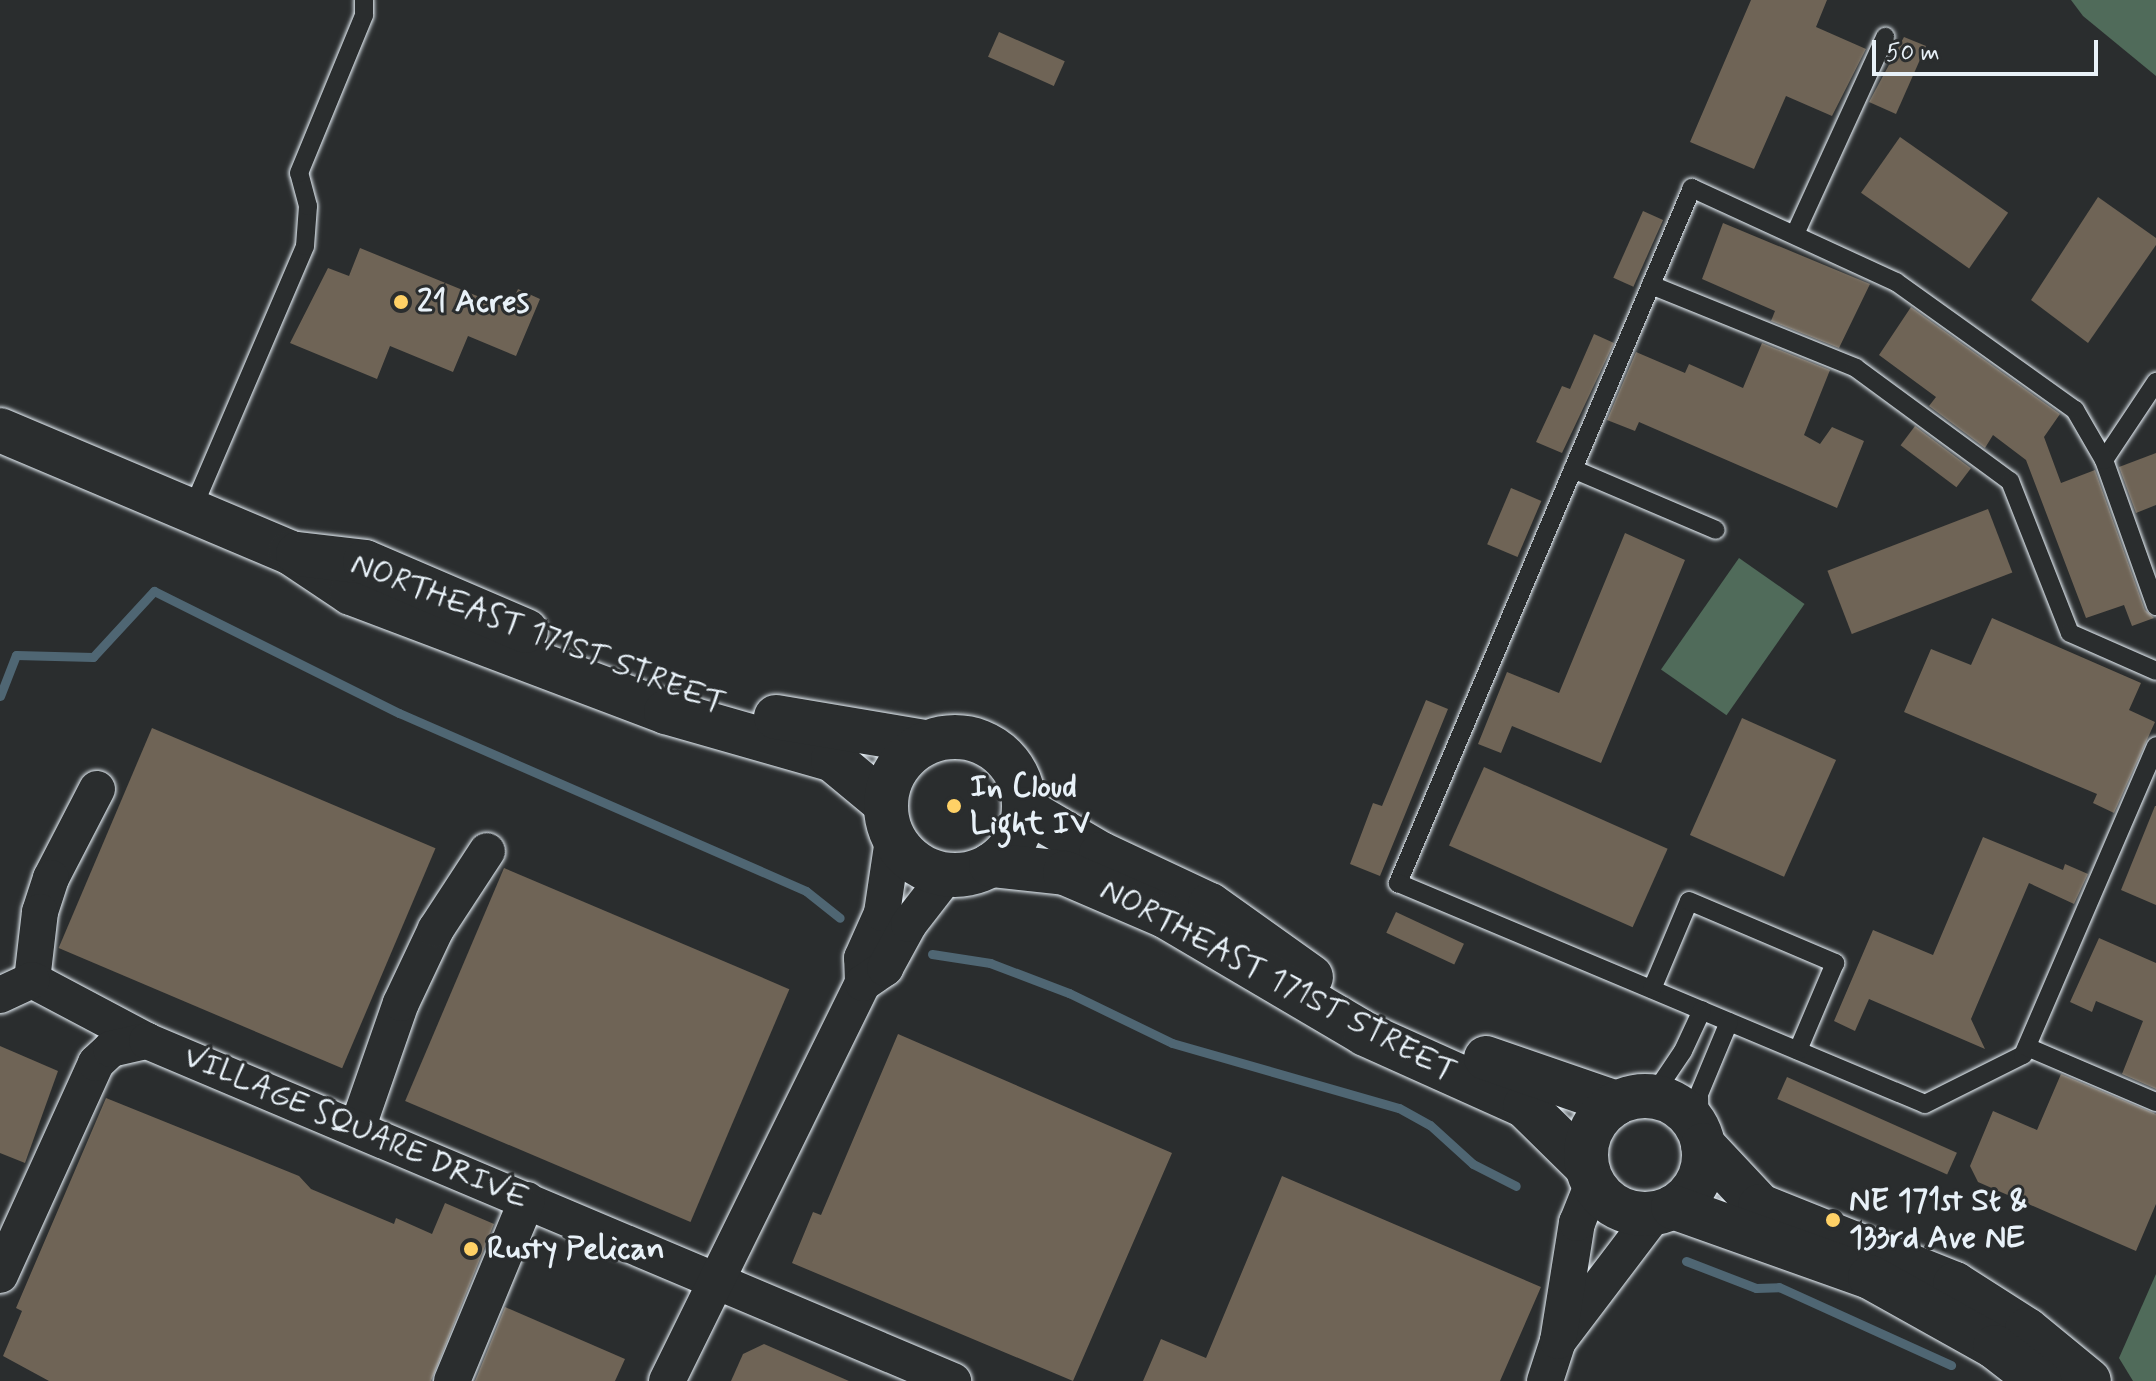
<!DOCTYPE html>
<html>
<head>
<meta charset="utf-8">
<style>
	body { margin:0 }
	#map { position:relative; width:2156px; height:1381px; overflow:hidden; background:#2a2d2e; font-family:Mynerve,sans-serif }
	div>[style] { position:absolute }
	.green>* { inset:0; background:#506b5a; transform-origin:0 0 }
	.stream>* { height:9px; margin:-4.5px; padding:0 4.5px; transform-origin:4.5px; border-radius:4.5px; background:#4f6673 }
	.building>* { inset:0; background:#6f6456; transform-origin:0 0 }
	.roads { filter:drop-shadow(0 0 2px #e8f1f8) drop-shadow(0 0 2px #e8f1f8) }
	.lane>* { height:18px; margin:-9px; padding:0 9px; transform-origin:9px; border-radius:9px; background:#2a2d2e }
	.street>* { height:36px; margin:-18px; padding:0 18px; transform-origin:18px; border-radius:18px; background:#2a2d2e }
	.secondary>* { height:44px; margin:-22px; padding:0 22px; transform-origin:22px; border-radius:22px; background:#2a2d2e }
	.secondary>.ring { margin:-22px; padding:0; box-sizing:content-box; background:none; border:44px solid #2a2d2e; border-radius:50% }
	.dots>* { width:22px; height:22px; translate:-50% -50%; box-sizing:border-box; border:4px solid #2a2d2e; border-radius:50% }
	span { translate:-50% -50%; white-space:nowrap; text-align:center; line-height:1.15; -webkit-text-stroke:6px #2a2d2e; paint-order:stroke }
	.poi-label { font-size:32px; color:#e8f1f8; font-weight:700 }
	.left { translate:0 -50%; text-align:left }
	.street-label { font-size:32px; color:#e8f1f8 }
	.scale { position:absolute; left:1872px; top:40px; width:226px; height:36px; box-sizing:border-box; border:4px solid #e8f1f8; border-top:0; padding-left:10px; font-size:24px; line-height:28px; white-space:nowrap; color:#e8f1f8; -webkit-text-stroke:6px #2a2d2e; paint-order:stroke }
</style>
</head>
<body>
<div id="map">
	<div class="green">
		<div style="clip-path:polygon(2071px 0,2156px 0,2156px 76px,2083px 16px)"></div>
		<div style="left:1739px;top:558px;width:80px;height:136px;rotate:35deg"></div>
		<div style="clip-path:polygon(2156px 1274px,2156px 1381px,2133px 1381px,2119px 1358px)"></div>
	</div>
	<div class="stream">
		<div style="left:0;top:696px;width:44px;rotate:-68.7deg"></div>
		<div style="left:16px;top:655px;width:77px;rotate:1.5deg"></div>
		<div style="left:93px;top:657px;width:90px;rotate:-47.3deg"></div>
		<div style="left:154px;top:591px;width:274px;rotate:26.5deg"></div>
		<div style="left:399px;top:713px;width:444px;rotate:23.6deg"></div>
		<div style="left:806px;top:891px;width:43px;rotate:38.5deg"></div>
		<div style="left:932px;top:954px;width:59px;rotate:8.8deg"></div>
		<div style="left:990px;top:963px;width:85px;rotate:20.8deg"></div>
		<div style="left:1069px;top:993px;width:114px;rotate:25.9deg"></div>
		<div style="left:1172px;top:1043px;width:236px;rotate:16deg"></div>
		<div style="left:1399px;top:1108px;width:35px;rotate:29deg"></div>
		<div style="left:1430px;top:1125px;width:58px;rotate:42.2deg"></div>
		<div style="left:1473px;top:1164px;width:48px;rotate:27.1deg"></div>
		<div style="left:1686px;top:1261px;width:75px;rotate:21.1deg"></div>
		<div style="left:1756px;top:1288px;width:23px;rotate:-2deg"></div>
		<div style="left:1779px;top:1287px;width:189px;rotate:24.4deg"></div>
	</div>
	<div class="building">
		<div style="clip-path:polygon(1751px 0,1827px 0,1816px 27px,1866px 49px,1832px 116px,1786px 96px,1754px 169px,1690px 142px)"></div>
		<div style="left:999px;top:32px;width:72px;height:27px;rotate:24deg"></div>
		<div style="clip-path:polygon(1904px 37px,1926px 46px,1896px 114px,1869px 102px)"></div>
		<div style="left:1900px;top:137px;width:132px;height:68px;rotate:35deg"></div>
		<div style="clip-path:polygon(2098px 197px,2156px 238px,2156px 245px,2088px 343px,2031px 300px)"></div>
		<div style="left:1643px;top:211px;width:22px;height:73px;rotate:24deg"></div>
		<div style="clip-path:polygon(1723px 223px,1870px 284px,1839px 348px,1771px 321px,1775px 311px,1702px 279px)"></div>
		<div style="clip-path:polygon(360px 248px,509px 309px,518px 289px,540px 299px,516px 356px,468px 336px,453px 372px,390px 346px,377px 379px,290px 343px,328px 268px,349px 276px)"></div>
		<div style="clip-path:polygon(1911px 307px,2060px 414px,2044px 437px,2061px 483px,2095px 470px,2145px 610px,2154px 618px,2132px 626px,2124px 605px,2086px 618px,2026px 460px,1993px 435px,1985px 448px,1929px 406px,1936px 397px,1879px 355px)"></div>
		<div style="clip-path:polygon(1594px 334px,1614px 343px,1562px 453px,1536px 442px,1562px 386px,1570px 389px)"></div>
		<div style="clip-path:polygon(1762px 343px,1830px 370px,1804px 435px,1820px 444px,1832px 427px,1864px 441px,1837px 508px,1639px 422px,1635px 431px,1607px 420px,1636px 352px,1685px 373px,1689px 364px,1743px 388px)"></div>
		<div style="left:1915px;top:426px;width:70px;height:24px;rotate:37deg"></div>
		<div style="clip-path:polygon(2156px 453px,2156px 505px,2136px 513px,2119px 467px)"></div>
		<div style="left:1511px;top:488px;width:33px;height:61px;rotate:23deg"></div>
		<div style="left:1988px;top:509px;width:68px;height:172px;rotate:69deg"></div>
		<div style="clip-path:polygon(1625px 533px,1685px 560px,1601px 763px,1512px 726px,1501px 753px,1478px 744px,1507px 672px,1559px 693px)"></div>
		<div style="clip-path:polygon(1992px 618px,2141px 683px,2129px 710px,2155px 722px,2114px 813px,2093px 803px,2097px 794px,1904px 712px,1931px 649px,1971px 665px)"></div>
		<div style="clip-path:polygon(1426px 700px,1448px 709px,1380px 876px,1350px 864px,1373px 803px,1382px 806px)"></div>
		<div style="left:1742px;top:718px;width:103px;height:128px;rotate:24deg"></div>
		<div style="left:152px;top:728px;width:308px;height:239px;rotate:23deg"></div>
		<div style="left:1484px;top:767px;width:201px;height:86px;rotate:24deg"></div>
		<div style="clip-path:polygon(2155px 806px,2156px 806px,2156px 905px,2121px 890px)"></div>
		<div style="clip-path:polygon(1983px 837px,2063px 870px,2065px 864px,2088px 874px,2074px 904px,2029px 883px,1971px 1019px,1985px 1049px,1869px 999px,1855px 1031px,1834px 1021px,1873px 930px,1933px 955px)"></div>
		<div style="left:504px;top:868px;width:310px;height:253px;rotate:23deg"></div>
		<div style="left:1396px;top:912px;width:75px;height:23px;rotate:25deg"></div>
		<div style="clip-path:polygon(2099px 938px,2156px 963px,2156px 1089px,2122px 1074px,2143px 1021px,2096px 1001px,2092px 1012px,2070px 1002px)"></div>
		<div style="clip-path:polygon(898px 1034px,1172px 1153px,1073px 1381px,792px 1263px,813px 1212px,821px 1215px)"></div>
		<div style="clip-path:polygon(0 1046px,58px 1071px,25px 1163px,0 1153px)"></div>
		<div style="clip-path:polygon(2061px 1074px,2156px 1114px,2156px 1204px,2136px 1251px,1978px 1182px,1970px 1166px,1993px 1111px,2037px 1130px)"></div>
		<div style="left:1787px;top:1077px;width:186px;height:24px;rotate:24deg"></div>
		<div style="clip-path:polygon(106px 1098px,299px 1176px,311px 1189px,394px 1224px,396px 1218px,432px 1234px,445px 1203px,494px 1224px,431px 1381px,49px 1381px,3px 1356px,22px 1311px,16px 1308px)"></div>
		<div style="clip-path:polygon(1282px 1176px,1541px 1287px,1500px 1381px,1143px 1381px,1161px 1339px,1206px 1358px)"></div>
		<div style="clip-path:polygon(505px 1307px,625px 1359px,615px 1381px,475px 1381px)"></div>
		<div style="clip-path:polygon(764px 1344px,849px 1381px,731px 1381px,743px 1354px)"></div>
	</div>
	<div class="roads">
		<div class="lane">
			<div style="left:1795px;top:234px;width:217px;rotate:-65.4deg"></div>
			<div style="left:1651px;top:285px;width:221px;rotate:22deg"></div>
			<div style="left:1856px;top:368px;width:191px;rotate:36.3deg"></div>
			<div style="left:2010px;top:481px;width:163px;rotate:68.5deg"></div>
			<div style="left:2070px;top:633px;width:94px;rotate:23.8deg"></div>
			<div style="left:2104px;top:460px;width:94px;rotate:-56.3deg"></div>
			<div style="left:1573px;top:469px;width:155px;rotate:23.1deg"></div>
			<div style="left:192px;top:510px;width:287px;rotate:-66.8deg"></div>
			<div style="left:305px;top:246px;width:40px;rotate:-85.7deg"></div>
			<div style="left:308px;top:206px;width:34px;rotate:-105deg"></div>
			<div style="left:299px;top:173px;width:171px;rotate:-67.6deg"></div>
			<div style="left:364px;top:15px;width:15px;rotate:-90deg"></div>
			<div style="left:2156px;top:606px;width:155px;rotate:-109.6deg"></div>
			<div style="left:2104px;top:460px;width:58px;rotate:-120.1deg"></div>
			<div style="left:2075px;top:410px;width:220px;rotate:-144.4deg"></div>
			<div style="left:1896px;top:282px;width:225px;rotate:-155.3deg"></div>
			<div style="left:1692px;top:188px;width:755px;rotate:112.93deg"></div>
			<div style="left:1398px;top:883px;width:571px;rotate:22.75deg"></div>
			<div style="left:1925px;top:1104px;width:110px;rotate:-26.6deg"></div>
			<div style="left:2023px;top:1055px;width:336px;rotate:-66.7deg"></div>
			<div style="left:1652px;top:989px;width:95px;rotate:-67.2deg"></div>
			<div style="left:1689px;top:901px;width:159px;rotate:23deg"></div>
			<div style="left:1835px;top:963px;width:95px;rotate:113deg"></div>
			<div style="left:2027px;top:1047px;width:140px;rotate:23.1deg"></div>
			<div style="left:1652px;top:1097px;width:55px;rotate:-56deg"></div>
			<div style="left:1683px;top:1051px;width:45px;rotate:-65.1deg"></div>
			<div style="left:1700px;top:1135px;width:41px;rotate:-91.4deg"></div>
			<div style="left:1699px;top:1094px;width:78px;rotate:-67.4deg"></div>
		</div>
		<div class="street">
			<div style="left:97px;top:789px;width:100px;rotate:117.3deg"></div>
			<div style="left:51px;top:878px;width:36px;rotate:108deg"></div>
			<div style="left:40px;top:912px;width:68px;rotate:96.7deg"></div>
			<div style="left:32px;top:980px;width:130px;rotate:27.9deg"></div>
			<div style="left:863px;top:983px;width:25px;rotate:-92deg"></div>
			<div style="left:862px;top:958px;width:49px;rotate:-66deg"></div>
			<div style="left:882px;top:913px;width:75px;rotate:-81.5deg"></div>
			<div style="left:0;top:995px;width:35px;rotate:-25deg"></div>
			<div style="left:357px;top:1129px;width:133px;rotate:-70.8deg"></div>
			<div style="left:401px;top:1003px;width:82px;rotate:-64.7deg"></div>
			<div style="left:436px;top:929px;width:93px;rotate:-56.8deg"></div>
			<div style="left:0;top:1275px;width:233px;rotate:-65.6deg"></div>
			<div style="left:96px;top:1063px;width:21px;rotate:-43deg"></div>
			<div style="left:111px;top:1049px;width:37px;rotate:-13deg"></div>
			<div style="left:147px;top:1041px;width:875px;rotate:22.87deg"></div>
			<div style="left:1558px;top:1341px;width:161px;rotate:-52.8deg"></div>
			<div style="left:452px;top:1381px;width:196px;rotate:-67.5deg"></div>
			<div style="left:667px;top:1381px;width:444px;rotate:-63.8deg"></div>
			<div style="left:863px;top:983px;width:27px;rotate:-34deg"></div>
			<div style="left:885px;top:968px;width:50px;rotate:-61.4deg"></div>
			<div style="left:909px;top:924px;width:62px;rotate:-52.2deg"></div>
			<div style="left:1545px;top:1381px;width:42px;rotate:-72deg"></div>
			<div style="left:1558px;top:1341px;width:120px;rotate:-80.9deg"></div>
			<div style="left:1577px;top:1223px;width:43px;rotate:-68.2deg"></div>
		</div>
		<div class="secondary">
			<div style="left:0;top:430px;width:316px;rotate:22.9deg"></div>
			<div style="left:291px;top:553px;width:72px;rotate:33.7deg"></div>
			<div style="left:351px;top:593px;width:337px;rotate:20.7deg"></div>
			<div style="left:666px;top:712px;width:174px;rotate:16deg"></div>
			<div style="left:833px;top:760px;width:69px;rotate:39.7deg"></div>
			<div style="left:298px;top:554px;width:67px;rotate:6.8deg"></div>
			<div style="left:365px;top:562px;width:175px;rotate:23.2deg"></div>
			<div style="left:776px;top:717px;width:152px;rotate:9.5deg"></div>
			<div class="ring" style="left:886px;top:737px;width:94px;height:94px"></div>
			<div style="left:1024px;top:809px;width:89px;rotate:30.3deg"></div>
			<div style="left:1101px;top:854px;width:120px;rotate:25.1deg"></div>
			<div style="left:1210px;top:905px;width:124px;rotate:35.5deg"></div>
			<div style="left:991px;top:865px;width:74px;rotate:6.2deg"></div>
			<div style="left:1065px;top:873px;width:109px;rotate:23.3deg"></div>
			<div style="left:1165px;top:916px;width:232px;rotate:30.5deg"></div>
			<div style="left:1365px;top:1034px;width:175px;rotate:24.2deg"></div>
			<div style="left:1525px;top:1106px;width:86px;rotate:44.5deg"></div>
			<div style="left:1486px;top:1058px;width:138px;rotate:19.1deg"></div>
			<div class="ring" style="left:1586px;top:1096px;width:74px;height:74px"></div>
			<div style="left:1703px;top:1145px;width:83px;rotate:46.9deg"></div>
			<div style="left:1760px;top:1206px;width:210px;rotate:21.8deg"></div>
			<div style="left:1955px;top:1284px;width:85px;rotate:32.6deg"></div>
			<div style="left:2027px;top:1330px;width:80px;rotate:39.4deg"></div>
			<div style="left:1673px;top:1207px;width:209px;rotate:19.6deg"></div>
			<div style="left:1870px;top:1277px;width:143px;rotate:29.2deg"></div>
			<div style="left:1995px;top:1347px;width:56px;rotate:37.7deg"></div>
		</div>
	</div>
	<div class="dots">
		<div style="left:401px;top:302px;background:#ffd166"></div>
		<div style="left:954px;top:806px;background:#ffd166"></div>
		<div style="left:1833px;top:1220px;background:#ffd166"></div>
		<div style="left:471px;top:1249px;background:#ffd166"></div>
	</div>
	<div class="poi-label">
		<span class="left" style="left:417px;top:302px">21 Acres</span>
		<span class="left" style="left:970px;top:806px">In Cloud<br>Light IV</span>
		<span class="left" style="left:1849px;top:1220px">NE 171st St &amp;<br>133rd Ave NE</span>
		<span class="left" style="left:487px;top:1249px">Rusty Pelican</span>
	</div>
	<div class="street-label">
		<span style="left:538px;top:634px;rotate:21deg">NORTHEAST 171ST STREET</span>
		<span style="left:1278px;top:981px;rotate:28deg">NORTHEAST 171ST STREET</span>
		<span style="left:356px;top:1128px;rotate:23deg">VILLAGE SQUARE DRIVE</span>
	</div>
	<div class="scale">50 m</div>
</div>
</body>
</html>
